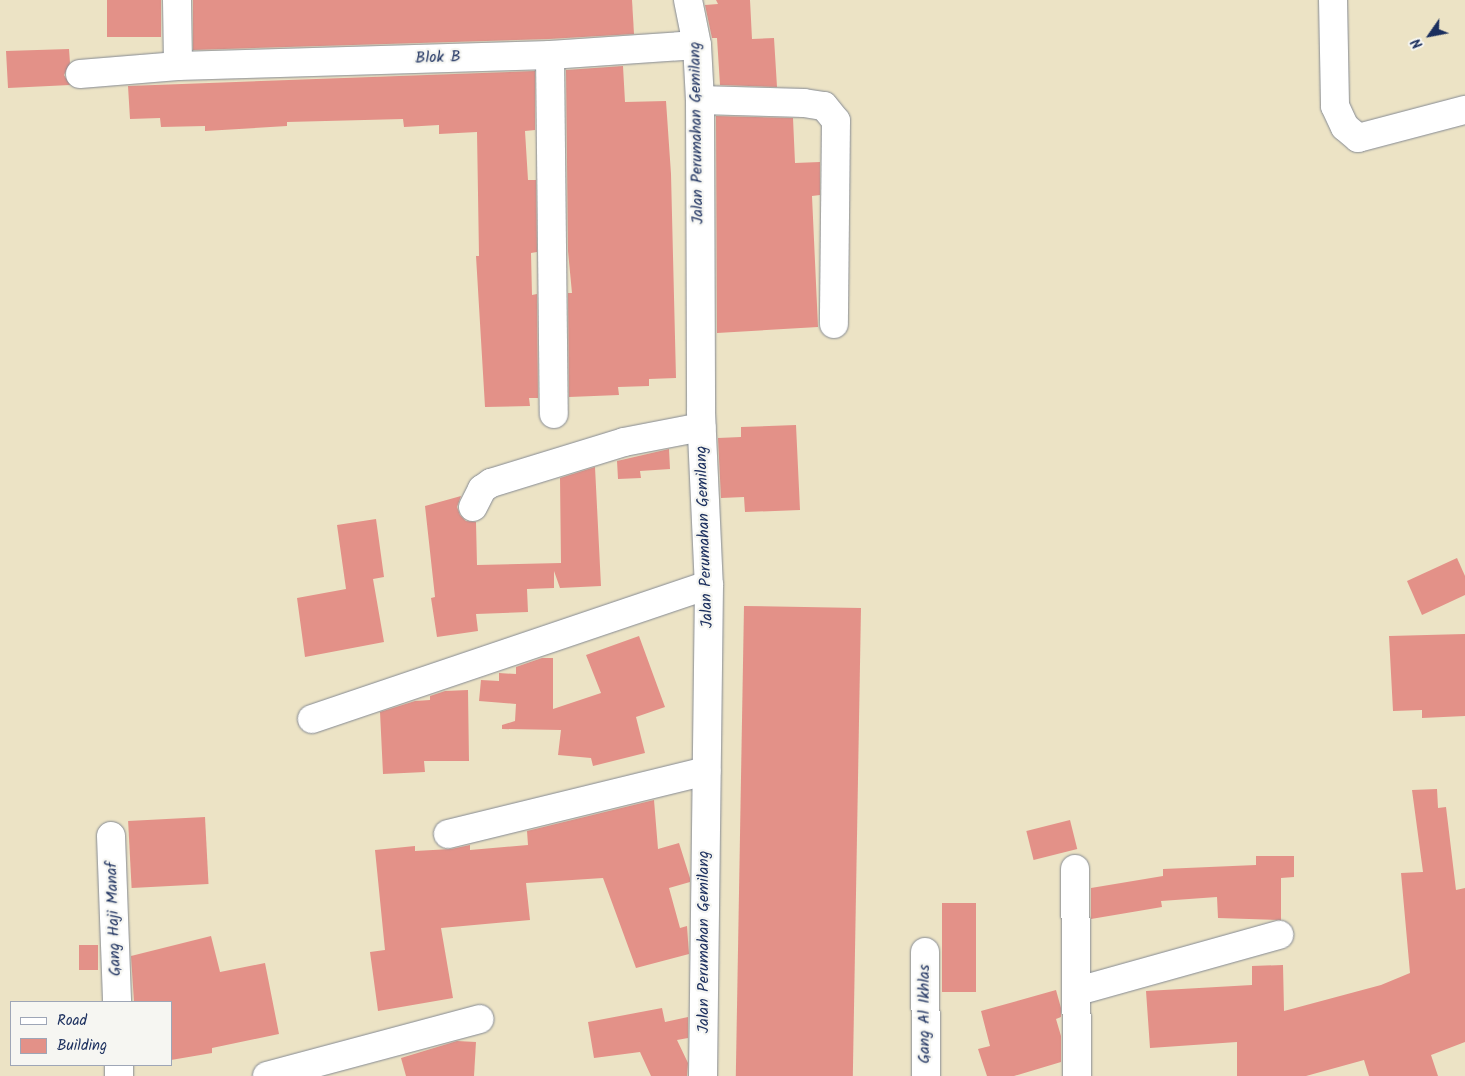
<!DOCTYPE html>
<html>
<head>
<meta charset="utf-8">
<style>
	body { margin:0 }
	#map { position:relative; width:1465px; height:1076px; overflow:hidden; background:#ece3c5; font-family:Kalam,sans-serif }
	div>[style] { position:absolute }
	.building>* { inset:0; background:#e39188; transform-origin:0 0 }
	.roads { filter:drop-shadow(0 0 1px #848992) drop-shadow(0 0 1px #848992) }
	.minor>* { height:28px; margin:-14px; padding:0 14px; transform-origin:14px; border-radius:14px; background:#fff }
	span { translate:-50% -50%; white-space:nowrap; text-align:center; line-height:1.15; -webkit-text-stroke:4.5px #f6f6f2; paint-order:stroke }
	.street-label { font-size:16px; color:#1b2f5e }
	.legend { position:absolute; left:10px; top:1001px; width:162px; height:65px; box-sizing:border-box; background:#f6f6f2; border:1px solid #9ea6b7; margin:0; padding:6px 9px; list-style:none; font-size:15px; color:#1b2f5e }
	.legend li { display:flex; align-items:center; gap:10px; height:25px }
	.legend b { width:25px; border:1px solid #9ea6b7 }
	.north { position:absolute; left:1405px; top:10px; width:50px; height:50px; -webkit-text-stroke:4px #f6f6f2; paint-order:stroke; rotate:237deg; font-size:14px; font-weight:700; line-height:20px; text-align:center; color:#1b2f5e }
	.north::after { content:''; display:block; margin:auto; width:18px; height:22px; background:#1b2f5e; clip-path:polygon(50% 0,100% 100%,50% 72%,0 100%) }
</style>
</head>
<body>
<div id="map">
	<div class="building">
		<div style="left:107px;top:0;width:54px;height:37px"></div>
		<div style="clip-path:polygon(193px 0,632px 0,634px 34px,549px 39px,193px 50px)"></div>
		<div style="clip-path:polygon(716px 0,750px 0,752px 39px,774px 38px,777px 87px,720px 85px,717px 38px,712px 38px,705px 5px,718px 4px)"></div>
		<div style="clip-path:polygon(69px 49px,70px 63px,64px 75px,70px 85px,8px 88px,6px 51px)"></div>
		<div style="clip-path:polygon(623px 66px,625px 102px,666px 101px,671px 174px,676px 378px,649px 379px,649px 386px,618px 387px,619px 395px,569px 397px,568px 293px,572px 293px,568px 251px,566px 70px)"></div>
		<div style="clip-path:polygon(535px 71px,535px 130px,525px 131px,528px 180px,536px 180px,537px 252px,531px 253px,532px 295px,537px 294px,538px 398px,529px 398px,530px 406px,485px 407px,476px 256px,479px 256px,477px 132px,439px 134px,439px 125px,404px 127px,403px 119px,287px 122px,287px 126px,205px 131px,205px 126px,161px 127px,160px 118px,130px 119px,128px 86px)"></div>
		<div style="clip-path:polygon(716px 116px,793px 118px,795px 163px,820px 162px,820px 195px,812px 196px,818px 327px,717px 333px)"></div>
		<div style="clip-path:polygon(796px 425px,800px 510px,745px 512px,744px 497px,721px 498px,718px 438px,741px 437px,741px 427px)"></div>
		<div style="clip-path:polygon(669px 449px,670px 469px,640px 471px,641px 478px,618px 479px,617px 461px)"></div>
		<div style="clip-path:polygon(595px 467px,601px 586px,560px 588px,554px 571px,554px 588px,527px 589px,528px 612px,476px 614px,478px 631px,437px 637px,431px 598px,435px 597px,425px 506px,461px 496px,457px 507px,460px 515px,466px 521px,476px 522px,477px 565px,561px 563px,560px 478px)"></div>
		<div style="clip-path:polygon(376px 519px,384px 577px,373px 579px,384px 642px,305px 657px,297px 598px,346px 589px,337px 525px)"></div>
		<div style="clip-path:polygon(1457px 558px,1465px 576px,1465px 595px,1422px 615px,1407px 581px)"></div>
		<div style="left:744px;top:606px;width:117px;height:470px;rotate:1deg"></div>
		<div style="clip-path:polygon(1465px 634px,1465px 716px,1422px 718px,1422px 710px,1393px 711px,1389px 636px)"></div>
		<div style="clip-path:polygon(639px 636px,665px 707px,636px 717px,645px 753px,593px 766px,591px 758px,558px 755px,561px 730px,502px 729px,502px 725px,515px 721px,516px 704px,479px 701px,481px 680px,499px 681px,499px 673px,516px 674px,516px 667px,542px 658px,553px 658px,553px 709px,601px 693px,586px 655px)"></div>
		<div style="clip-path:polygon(468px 690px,469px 761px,424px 761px,425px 772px,383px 774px,380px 712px,415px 701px,430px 700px,430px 696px,445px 691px)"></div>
		<div style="clip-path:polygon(1437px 789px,1438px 808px,1446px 807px,1456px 890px,1465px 888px,1465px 1042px,1431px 1055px,1438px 1076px,1369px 1076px,1364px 1060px,1306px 1076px,1237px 1076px,1237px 1042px,1150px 1048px,1146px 991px,1252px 985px,1252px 966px,1283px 965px,1284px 1011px,1381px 985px,1410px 973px,1401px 873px,1423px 872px,1412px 790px)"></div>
		<div style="clip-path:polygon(654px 800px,658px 849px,679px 843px,690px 878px,690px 882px,669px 888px,680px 928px,687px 926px,689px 954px,636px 968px,603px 878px,526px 883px,530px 920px,441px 928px,453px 998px,378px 1011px,370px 952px,385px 950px,375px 850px,415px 846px,415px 851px,451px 849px,470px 845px,470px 850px,528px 845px,527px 831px)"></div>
		<div style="left:205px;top:817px;width:67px;height:77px;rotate:87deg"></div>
		<div style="left:1070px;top:820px;width:30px;height:45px;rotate:76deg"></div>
		<div style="clip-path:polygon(1256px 856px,1294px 856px,1294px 877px,1281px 878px,1281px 920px,1218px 918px,1217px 897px,1161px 901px,1162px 907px,1091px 919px,1091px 888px,1163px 876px,1163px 869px,1256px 865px)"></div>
		<div style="left:942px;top:903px;width:34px;height:89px"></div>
		<div style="clip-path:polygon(211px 936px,220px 972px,265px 963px,279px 1034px,212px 1048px,212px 1053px,171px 1060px,171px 1002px,134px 1002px,131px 956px)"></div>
		<div style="left:79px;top:945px;width:19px;height:25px"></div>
		<div style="clip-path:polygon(1056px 990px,1061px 1008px,1061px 1017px,1056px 1019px,1061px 1036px,1061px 1062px,1014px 1076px,987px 1076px,978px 1049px,990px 1046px,981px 1011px)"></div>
		<div style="clip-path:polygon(662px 1008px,665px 1022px,688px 1017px,688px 1038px,677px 1040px,688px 1063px,687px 1076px,651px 1076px,640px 1052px,594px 1058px,588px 1022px)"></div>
		<div style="clip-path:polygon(457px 1041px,476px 1042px,474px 1076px,406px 1076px,401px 1058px)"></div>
	</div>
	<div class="roads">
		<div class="minor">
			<div style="left:177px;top:0;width:66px;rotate:89.1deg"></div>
			<div style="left:688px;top:0;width:46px;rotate:78.7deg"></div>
			<div style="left:697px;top:45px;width:55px;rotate:86.9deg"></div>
			<div style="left:700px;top:100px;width:312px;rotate:89.8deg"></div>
			<div style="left:701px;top:412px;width:173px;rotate:87.4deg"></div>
			<div style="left:709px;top:585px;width:491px;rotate:90.7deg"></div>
			<div style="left:1333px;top:0;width:106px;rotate:88.9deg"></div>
			<div style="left:1335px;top:106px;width:23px;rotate:65deg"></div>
			<div style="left:1345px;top:127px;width:17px;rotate:40deg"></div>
			<div style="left:1358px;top:138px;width:111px;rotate:-14.7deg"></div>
			<div style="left:550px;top:55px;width:359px;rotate:89.4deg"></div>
			<div style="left:80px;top:74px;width:98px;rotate:-4.7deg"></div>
			<div style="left:178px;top:66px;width:372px;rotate:-1.7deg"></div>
			<div style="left:550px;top:55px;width:147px;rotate:-3.9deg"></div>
			<div style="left:700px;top:100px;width:104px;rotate:1.7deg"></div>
			<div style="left:804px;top:103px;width:20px;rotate:9deg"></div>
			<div style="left:824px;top:106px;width:19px;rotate:51deg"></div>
			<div style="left:836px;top:121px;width:203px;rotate:90.6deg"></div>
			<div style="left:473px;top:507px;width:20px;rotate:-63deg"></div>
			<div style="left:482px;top:489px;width:11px;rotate:-34deg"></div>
			<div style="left:491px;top:483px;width:139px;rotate:-17.1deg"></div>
			<div style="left:624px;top:442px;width:79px;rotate:-10.9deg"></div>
			<div style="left:312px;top:719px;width:419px;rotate:-18.7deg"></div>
			<div style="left:448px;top:834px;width:266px;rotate:-13.7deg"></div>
			<div style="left:111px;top:836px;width:166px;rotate:87.9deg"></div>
			<div style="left:1075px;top:869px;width:207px;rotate:89.4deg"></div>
			<div style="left:925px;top:952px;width:124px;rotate:89.5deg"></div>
			<div style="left:1078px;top:991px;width:209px;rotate:-15.6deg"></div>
			<div style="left:119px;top:1065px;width:11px;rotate:90deg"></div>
			<div style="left:267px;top:1076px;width:220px;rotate:-15deg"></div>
		</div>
	</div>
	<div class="street-label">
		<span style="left:438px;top:58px;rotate:-2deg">Blok B</span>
		<span style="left:697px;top:133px;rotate:-91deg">Jalan Perumahan Gemilang</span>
		<span style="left:705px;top:537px;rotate:-92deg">Jalan Perumahan Gemilang</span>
		<span style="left:114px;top:919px;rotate:-92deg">Gang Haji Manaf</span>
		<span style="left:704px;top:942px;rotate:-90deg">Jalan Perumahan Gemilang</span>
		<span style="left:925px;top:1014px;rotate:-90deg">Gang Al Ikhlas</span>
	</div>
	<ul class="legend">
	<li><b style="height:6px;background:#fff"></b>Road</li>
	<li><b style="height:14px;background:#e39188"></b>Building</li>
	</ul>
	<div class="north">N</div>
</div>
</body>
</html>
